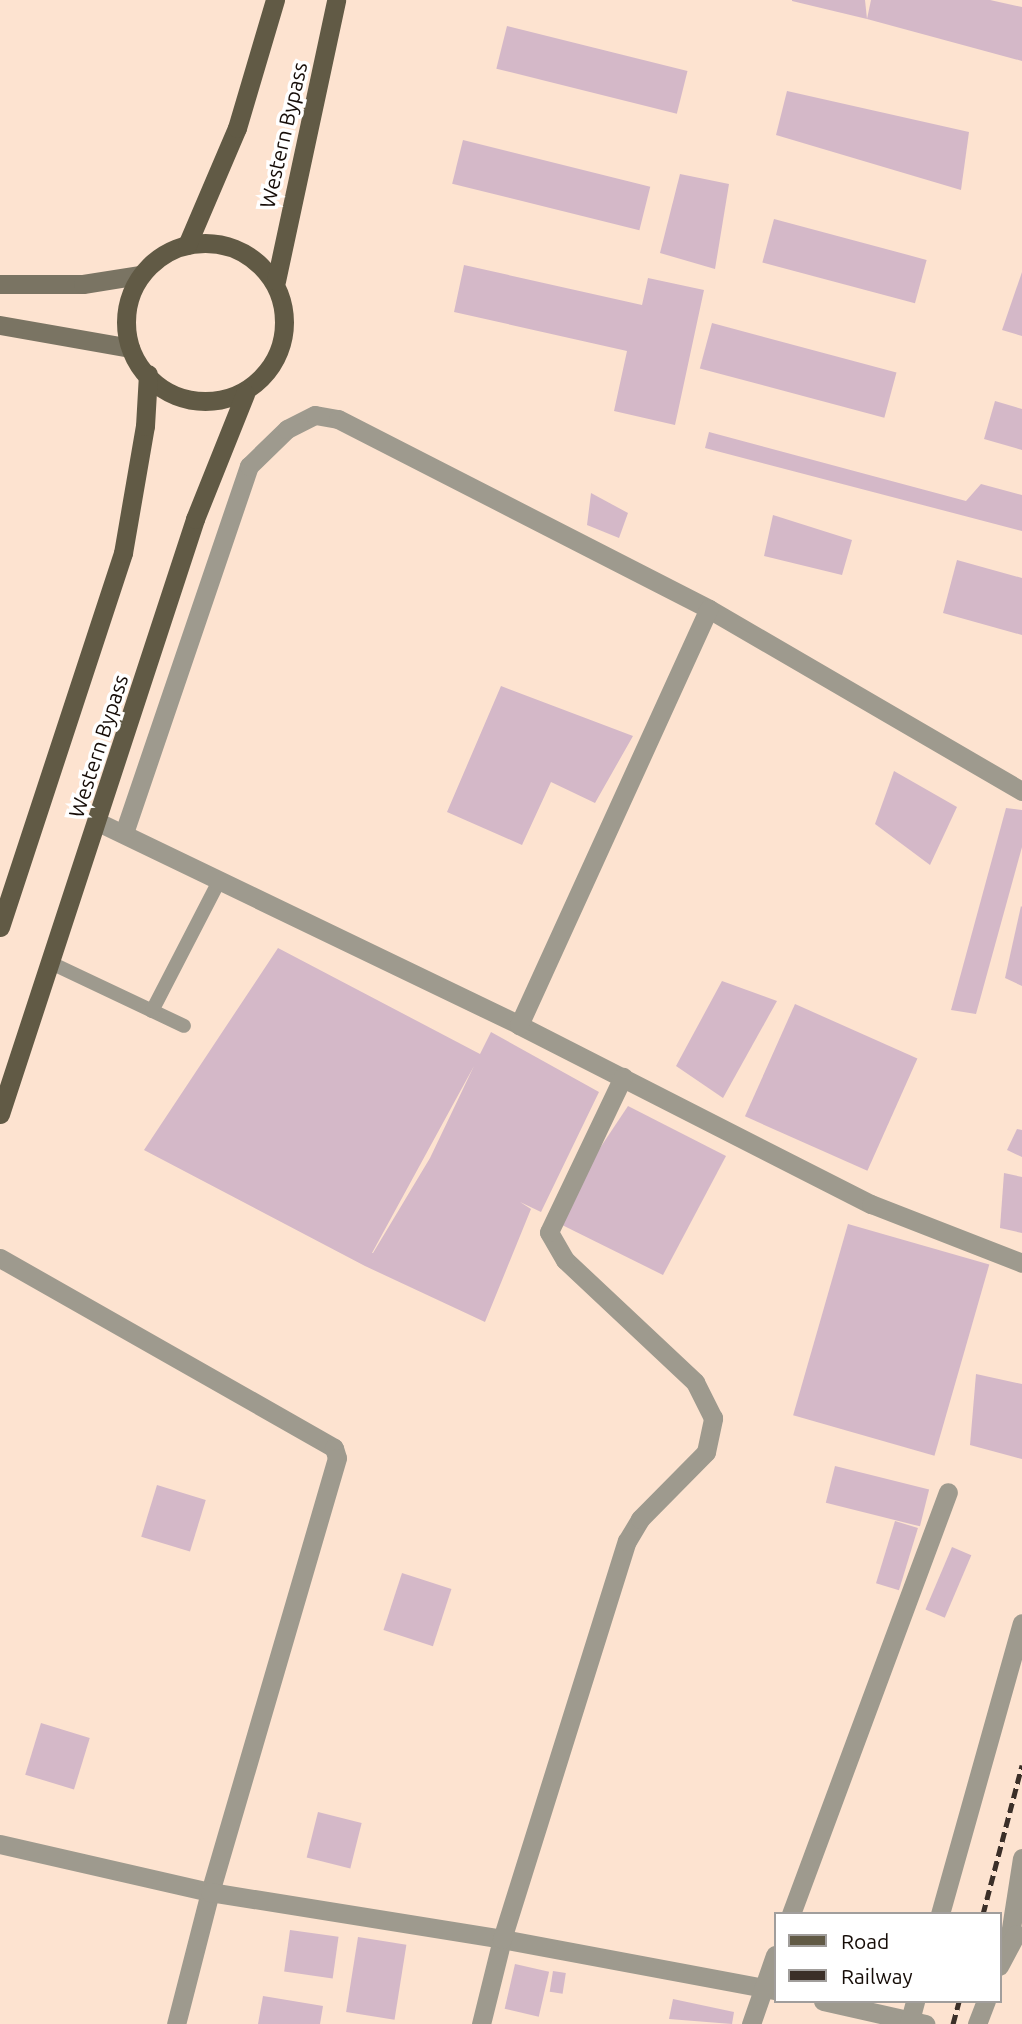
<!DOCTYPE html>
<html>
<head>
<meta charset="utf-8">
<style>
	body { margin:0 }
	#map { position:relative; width:1022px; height:2024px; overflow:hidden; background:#fde3d0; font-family:Ubuntu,sans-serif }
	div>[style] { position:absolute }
	.building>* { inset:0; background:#d4b8c8; transform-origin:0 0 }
	.service>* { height:14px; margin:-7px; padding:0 7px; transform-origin:7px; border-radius:7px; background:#9e9a8e }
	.minor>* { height:19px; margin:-9.5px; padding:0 9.5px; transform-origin:9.5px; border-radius:9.5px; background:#9e9a8e }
	.secondary>* { height:19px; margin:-9.5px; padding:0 9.5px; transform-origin:9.5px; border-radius:9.5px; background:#7a7463 }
	.primary>* { height:19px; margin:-9.5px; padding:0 9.5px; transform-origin:9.5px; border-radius:9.5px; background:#615a45 }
	.primary>.ring { margin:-9.5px; padding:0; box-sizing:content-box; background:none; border:19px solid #615a45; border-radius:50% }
	.rail>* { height:5px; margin-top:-2.5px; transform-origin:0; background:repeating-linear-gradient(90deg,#3b2f28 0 10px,transparent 0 15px) }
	span { translate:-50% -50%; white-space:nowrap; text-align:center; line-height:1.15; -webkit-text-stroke:7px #fff; paint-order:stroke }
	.street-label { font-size:21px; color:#150c07 }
	.legend { position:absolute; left:774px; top:1912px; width:228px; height:91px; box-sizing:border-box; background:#fff; border:2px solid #a19e9c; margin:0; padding:9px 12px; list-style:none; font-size:21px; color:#150c07 }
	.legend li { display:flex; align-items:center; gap:14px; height:35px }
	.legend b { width:35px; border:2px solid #a19e9c }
</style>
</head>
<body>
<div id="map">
	<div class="building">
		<div style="clip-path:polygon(792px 0,865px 0,867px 19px,792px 1px)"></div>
		<div style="clip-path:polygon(871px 0,990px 0,1022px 7px,1022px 61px,867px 19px)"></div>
		<div style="left:507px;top:26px;width:186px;height:44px;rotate:14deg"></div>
		<div style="clip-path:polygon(787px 91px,969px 132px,961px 190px,776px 135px)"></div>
		<div style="left:463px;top:140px;width:193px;height:45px;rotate:14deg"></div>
		<div style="clip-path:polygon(680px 174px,729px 184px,715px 269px,660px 253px)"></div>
		<div style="left:774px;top:219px;width:158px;height:45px;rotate:15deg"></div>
		<div style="clip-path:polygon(464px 265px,642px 305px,648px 278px,704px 290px,675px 425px,614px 411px,627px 351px,454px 312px)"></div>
		<div style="clip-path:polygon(1022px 272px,1022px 336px,1002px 330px)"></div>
		<div style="left:712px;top:323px;width:191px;height:47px;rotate:15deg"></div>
		<div style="clip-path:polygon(995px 401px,1022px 409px,1022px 450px,984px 439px)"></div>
		<div style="clip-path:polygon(709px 432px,966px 501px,981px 484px,1022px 495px,1022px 531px,705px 448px)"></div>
		<div style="clip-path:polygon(591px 493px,628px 513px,619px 538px,587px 525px)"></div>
		<div style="clip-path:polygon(773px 515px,852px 540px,842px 575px,764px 556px)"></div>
		<div style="clip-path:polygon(957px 560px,1022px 578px,1022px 635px,943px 613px)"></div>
		<div style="clip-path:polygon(501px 686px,633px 736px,595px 803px,551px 782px,522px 845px,447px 812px)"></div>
		<div style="clip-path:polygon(894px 771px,957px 807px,930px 865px,875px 824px)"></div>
		<div style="clip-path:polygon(1006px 808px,1022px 810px,1022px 847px,976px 1014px,951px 1010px)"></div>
		<div style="clip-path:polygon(1021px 906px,1022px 907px,1022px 986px,1005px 978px)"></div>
		<div style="clip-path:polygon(evenodd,278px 948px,480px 1054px,491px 1032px,599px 1092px,541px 1212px,520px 1202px,531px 1209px,485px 1322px,365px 1266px,144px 1150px,278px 948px,474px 1066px,430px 1158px,373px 1253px,372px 1253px,474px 1066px)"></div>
		<div style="clip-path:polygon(722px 981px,777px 1001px,723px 1098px,676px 1066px)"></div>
		<div style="left:795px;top:1004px;width:134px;height:123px;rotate:24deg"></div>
		<div style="clip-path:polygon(628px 1106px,726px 1156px,663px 1275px,552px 1220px)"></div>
		<div style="clip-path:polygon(1017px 1129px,1022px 1130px,1022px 1157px,1007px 1150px)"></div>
		<div style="clip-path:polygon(1004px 1173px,1022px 1177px,1022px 1233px,1000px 1228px)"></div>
		<div style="left:848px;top:1224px;width:147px;height:199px;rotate:16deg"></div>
		<div style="clip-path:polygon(976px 1374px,1022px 1384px,1022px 1459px,970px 1445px)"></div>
		<div style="left:835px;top:1466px;width:97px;height:38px;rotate:14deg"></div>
		<div style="left:157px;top:1485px;width:51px;height:54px;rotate:17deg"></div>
		<div style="left:895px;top:1521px;width:24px;height:65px;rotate:17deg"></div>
		<div style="left:952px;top:1547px;width:21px;height:68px;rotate:23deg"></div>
		<div style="left:402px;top:1573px;width:52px;height:60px;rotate:18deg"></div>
		<div style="left:41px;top:1723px;width:51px;height:54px;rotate:17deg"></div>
		<div style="left:318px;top:1812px;width:45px;height:47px;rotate:14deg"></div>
		<div style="left:290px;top:1930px;width:49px;height:42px;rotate:8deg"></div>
		<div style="left:358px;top:1937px;width:49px;height:76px;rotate:9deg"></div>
		<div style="left:515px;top:1964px;width:35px;height:46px;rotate:13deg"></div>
		<div style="left:553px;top:1971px;width:13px;height:21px;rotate:9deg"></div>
		<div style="clip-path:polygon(263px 1996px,323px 2006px,320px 2024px,258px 2024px)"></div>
		<div style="clip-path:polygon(673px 1999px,734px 2012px,732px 2024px,669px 2019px)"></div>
	</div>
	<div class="service">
		<div style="left:51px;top:963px;width:147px;rotate:25.3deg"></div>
		<div style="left:152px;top:1011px;width:148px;rotate:-62.7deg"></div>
	</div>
	<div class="minor">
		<div style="left:98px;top:822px;width:467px;rotate:25.7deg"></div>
		<div style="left:519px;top:1025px;width:395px;rotate:27deg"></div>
		<div style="left:871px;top:1204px;width:162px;rotate:21.3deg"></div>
		<div style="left:124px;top:833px;width:388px;rotate:-71.2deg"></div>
		<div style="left:249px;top:466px;width:53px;rotate:-44.2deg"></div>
		<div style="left:287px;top:429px;width:31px;rotate:-27deg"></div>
		<div style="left:315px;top:415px;width:23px;rotate:10deg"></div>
		<div style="left:338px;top:419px;width:417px;rotate:27.1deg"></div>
		<div style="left:709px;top:609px;width:362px;rotate:30.2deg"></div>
		<div style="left:519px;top:1025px;width:457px;rotate:-65.5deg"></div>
		<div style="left:0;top:1258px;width:384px;rotate:29.6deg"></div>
		<div style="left:334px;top:1448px;width:10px;rotate:73deg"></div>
		<div style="left:337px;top:1458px;width:452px;rotate:106.3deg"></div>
		<div style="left:210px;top:1892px;width:136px;rotate:104.4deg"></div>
		<div style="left:0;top:1844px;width:215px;rotate:12.9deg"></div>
		<div style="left:210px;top:1892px;width:296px;rotate:9.1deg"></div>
		<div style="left:502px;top:1939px;width:278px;rotate:10.6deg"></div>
		<div style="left:791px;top:1914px;width:450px;rotate:-69.6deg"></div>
		<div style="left:940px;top:1914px;width:302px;rotate:-74.3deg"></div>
		<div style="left:1009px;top:1941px;width:84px;rotate:-81.1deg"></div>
		<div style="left:999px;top:1966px;width:36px;rotate:-62deg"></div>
		<div style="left:823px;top:2001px;width:105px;rotate:12.7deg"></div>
		<div style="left:481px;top:2024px;width:88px;rotate:-76.1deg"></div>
		<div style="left:502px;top:1939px;width:417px;rotate:-72.6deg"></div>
		<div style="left:627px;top:1541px;width:26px;rotate:-59deg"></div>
		<div style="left:640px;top:1519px;width:94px;rotate:-45.4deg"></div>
		<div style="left:706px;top:1452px;width:35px;rotate:-78deg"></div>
		<div style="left:713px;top:1418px;width:40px;rotate:-116.6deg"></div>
		<div style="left:695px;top:1382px;width:178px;rotate:-136.8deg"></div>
		<div style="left:565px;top:1260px;width:32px;rotate:-120deg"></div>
		<div style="left:549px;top:1232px;width:172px;rotate:-64.5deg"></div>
		<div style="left:751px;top:2024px;width:73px;rotate:-70.8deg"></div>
		<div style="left:909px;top:2024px;width:24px;rotate:-75deg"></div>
		<div style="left:977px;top:2024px;width:25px;rotate:-69deg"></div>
	</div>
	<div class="secondary">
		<div style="left:0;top:284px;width:83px"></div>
		<div style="left:83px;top:284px;width:58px;rotate:-9deg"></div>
		<div style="left:0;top:325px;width:132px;rotate:10deg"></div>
	</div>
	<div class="primary">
		<div class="ring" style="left:126px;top:243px;width:139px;height:139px"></div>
		<div style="left:187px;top:245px;width:127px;rotate:-66.9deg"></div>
		<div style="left:237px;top:128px;width:134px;rotate:-73.5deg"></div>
		<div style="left:276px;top:281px;width:287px;rotate:-77.9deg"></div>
		<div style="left:0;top:927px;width:394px;rotate:-71.8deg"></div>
		<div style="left:123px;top:553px;width:129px;rotate:-80.2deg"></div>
		<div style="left:145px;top:426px;width:52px;rotate:-86.7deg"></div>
		<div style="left:0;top:1114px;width:626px;rotate:-71.85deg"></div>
		<div style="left:195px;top:519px;width:135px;rotate:-68.2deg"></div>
	</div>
	<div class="rail">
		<div style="left:983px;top:1914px;width:154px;rotate:-75.3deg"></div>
		<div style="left:953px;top:2024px;width:24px;rotate:-75deg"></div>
	</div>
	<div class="street-label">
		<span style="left:283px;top:135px;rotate:-77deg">Western Bypass</span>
		<span style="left:98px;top:746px;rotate:-72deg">Western Bypass</span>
	</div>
	<ul class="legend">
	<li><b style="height:9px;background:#615a45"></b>Road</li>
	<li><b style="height:9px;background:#3b2f28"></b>Railway</li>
	</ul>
</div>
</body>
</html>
